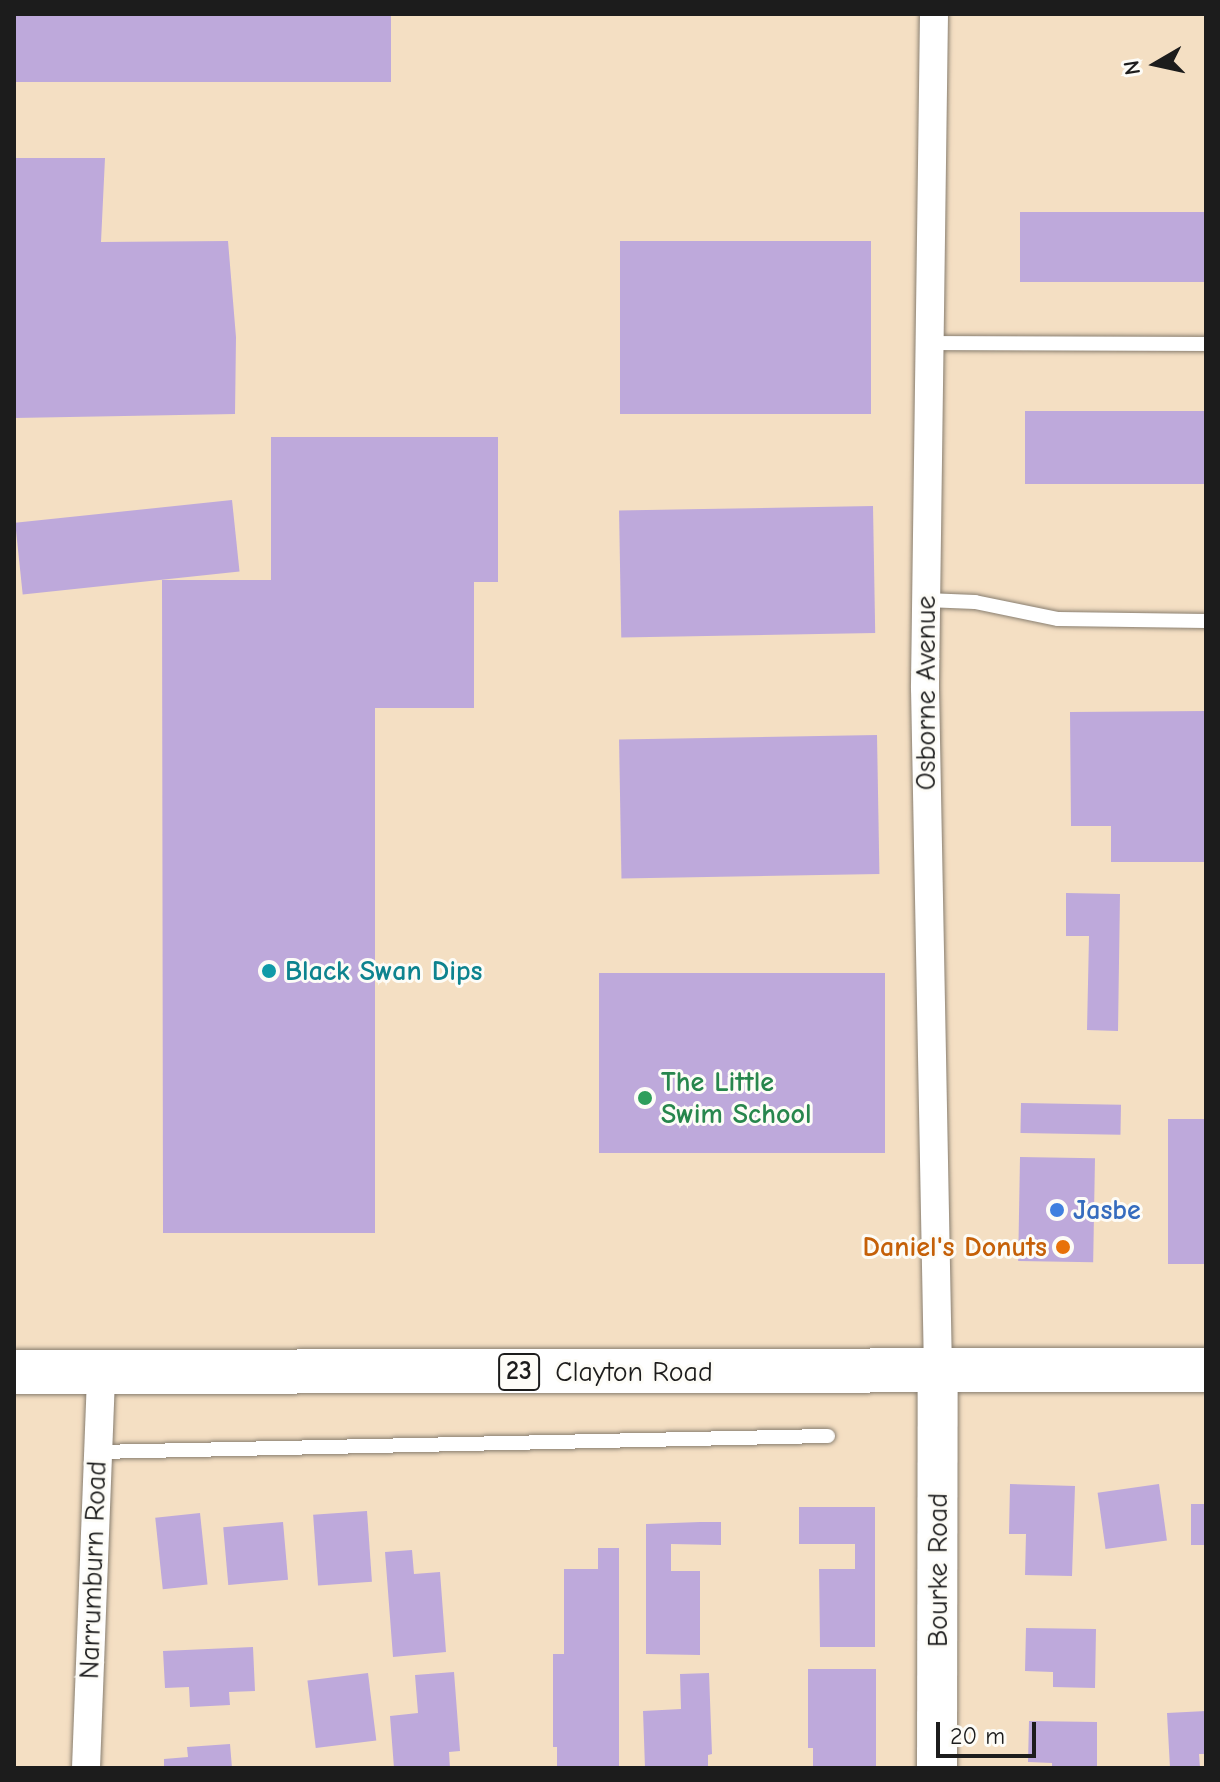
<!DOCTYPE html>
<html>
<head>
<meta charset="utf-8">
<style>
	body { margin:0 }
	#map { position:relative; width:1220px; height:1782px; overflow:hidden; background:#f4dfc3; font-family:"Comic Neue",sans-serif }
	div>[style] { position:absolute }
	.building>* { inset:0; background:#bea9db; transform-origin:0 0 }
	.roads { filter:drop-shadow(0 0 2px #887e70) drop-shadow(0 0 2px #887e70) }
	.lane>* { height:14px; margin:-7px; padding:0 7px; transform-origin:7px; border-radius:7px; background:#fff }
	.street>* { height:28px; margin:-14px; padding:0 14px; transform-origin:14px; border-radius:14px; background:#fff }
	.secondary>* { height:40px; margin:-20px; padding:0 20px; transform-origin:20px; border-radius:20px; background:#fff }
	.primary>* { height:44px; margin:-22px; padding:0 22px; transform-origin:22px; border-radius:22px; background:#fff }
	.dots>* { width:22px; height:22px; translate:-50% -50%; box-sizing:border-box; border:4px solid #fdfcf7; border-radius:50% }
	span { translate:-50% -50%; white-space:nowrap; text-align:center; line-height:1.15; -webkit-text-stroke:6px #fdfcf7; paint-order:stroke }
	.shield-label span { padding:2px 6px; background:#fdfcf7; border:2px solid; border-radius:6px; -webkit-text-stroke-width:0 }
	.shield-label { font-size:26px; color:#1c1c1c; font-weight:700 }
	.street-label { font-size:28px; color:#1c1c1c }
	.culture-label { font-size:28px; color:#0d838f; font-weight:700 }
	.left { translate:0 -50%; text-align:left }
	.leisure-label { font-size:28px; color:#27864d; font-weight:700 }
	.shop-label { font-size:28px; color:#366cbe; font-weight:700 }
	.food-label { font-size:28px; color:#c56008; font-weight:700 }
	.right { translate:-100% -50%; text-align:right }
	.frame { position:absolute; inset:0; border:16px solid #1c1c1c; pointer-events:none }
	.north { position:absolute; left:1116px; top:24px; width:80px; height:80px; -webkit-text-stroke:6px #fdfcf7; paint-order:stroke; rotate:261deg; font-size:22px; font-weight:700; line-height:32px; text-align:center; color:#1c1c1c }
	.north::after { content:''; display:block; margin:auto; width:28px; height:36px; background:#1c1c1c; clip-path:polygon(50% 0,100% 100%,50% 72%,0 100%) }
	.scale { position:absolute; left:936px; top:1722px; width:100px; height:36px; box-sizing:border-box; border:4px solid #1c1c1c; border-top:0; padding-left:10px; font-size:24px; line-height:28px; white-space:nowrap; color:#1c1c1c; -webkit-text-stroke:6px #fdfcf7; paint-order:stroke }
</style>
</head>
<body>
<div id="map">
	<div class="building">
		<div style="left:14px;top:14px;width:377px;height:68px"></div>
		<div style="clip-path:polygon(14px 158px,105px 158px,101px 242px,228px 241px,236px 337px,235px 414px,14px 418px)"></div>
		<div style="left:1020px;top:212px;width:186px;height:70px"></div>
		<div style="left:620px;top:241px;width:251px;height:173px"></div>
		<div style="left:1206px;top:411px;width:73px;height:181px;rotate:90deg"></div>
		<div style="clip-path:polygon(271px 437px,498px 437px,498px 582px,474px 582px,474px 708px,375px 708px,375px 1233px,163px 1233px,162px 580px,271px 580px)"></div>
		<div style="left:232px;top:500px;width:72px;height:218px;rotate:84deg"></div>
		<div style="left:873px;top:506px;width:127px;height:254px;rotate:89deg"></div>
		<div style="clip-path:polygon(1206px 711px,1206px 862px,1111px 862px,1111px 826px,1071px 826px,1070px 712px)"></div>
		<div style="left:877px;top:735px;width:139px;height:258px;rotate:89deg"></div>
		<div style="clip-path:polygon(1066px 893px,1120px 894px,1118px 1031px,1087px 1030px,1089px 936px,1066px 936px)"></div>
		<div style="left:885px;top:973px;width:180px;height:286px;rotate:90deg"></div>
		<div style="left:1021px;top:1103px;width:100px;height:30px;rotate:1deg"></div>
		<div style="left:1168px;top:1119px;width:38px;height:145px"></div>
		<div style="left:1020px;top:1157px;width:75px;height:104px;rotate:1deg"></div>
		<div style="clip-path:polygon(1010px 1484px,1075px 1486px,1072px 1576px,1025px 1575px,1026px 1534px,1009px 1534px)"></div>
		<div style="left:1159px;top:1484px;width:57px;height:62px;rotate:82deg"></div>
		<div style="left:1191px;top:1504px;width:15px;height:41px"></div>
		<div style="clip-path:polygon(799px 1507px,875px 1507px,875px 1647px,820px 1647px,819px 1569px,855px 1569px,855px 1544px,799px 1544px)"></div>
		<div style="left:367px;top:1511px;width:71px;height:54px;rotate:86deg"></div>
		<div style="left:200px;top:1513px;width:72px;height:45px;rotate:84deg"></div>
		<div style="left:283px;top:1522px;width:58px;height:60px;rotate:85deg"></div>
		<div style="clip-path:polygon(700px 1522px,721px 1522px,721px 1545px,671px 1544px,671px 1571px,700px 1571px,700px 1655px,646px 1654px,646px 1524px)"></div>
		<div style="clip-path:polygon(598px 1548px,619px 1548px,619px 1768px,557px 1768px,557px 1747px,553px 1747px,553px 1654px,564px 1654px,564px 1569px,598px 1569px)"></div>
		<div style="clip-path:polygon(412px 1550px,414px 1574px,440px 1572px,446px 1652px,393px 1657px,385px 1552px)"></div>
		<div style="clip-path:polygon(1026px 1628px,1096px 1629px,1095px 1688px,1053px 1687px,1053px 1672px,1025px 1671px)"></div>
		<div style="clip-path:polygon(253px 1647px,255px 1691px,229px 1692px,230px 1705px,190px 1707px,189px 1687px,165px 1688px,163px 1651px)"></div>
		<div style="clip-path:polygon(808px 1669px,876px 1669px,876px 1768px,813px 1768px,813px 1748px,808px 1748px)"></div>
		<div style="clip-path:polygon(454px 1672px,460px 1751px,449px 1752px,450px 1768px,394px 1768px,390px 1716px,418px 1713px,415px 1675px)"></div>
		<div style="left:368px;top:1673px;width:68px;height:61px;rotate:83deg"></div>
		<div style="clip-path:polygon(709px 1673px,712px 1754px,708px 1755px,708px 1768px,645px 1768px,643px 1711px,681px 1709px,680px 1674px)"></div>
		<div style="clip-path:polygon(1206px 1711px,1206px 1754px,1199px 1754px,1200px 1768px,1170px 1768px,1167px 1713px)"></div>
		<div style="clip-path:polygon(1029px 1721px,1097px 1722px,1097px 1768px,1052px 1768px,1052px 1763px,1028px 1762px)"></div>
		<div style="clip-path:polygon(230px 1744px,232px 1768px,164px 1768px,164px 1759px,188px 1757px,187px 1747px)"></div>
	</div>
	<div class="roads">
		<div class="lane">
			<div style="left:928px;top:343px;width:278px;rotate:0.2deg"></div>
			<div style="left:926px;top:600px;width:49px;rotate:2.3deg"></div>
			<div style="left:975px;top:602px;width:85px;rotate:11.6deg"></div>
			<div style="left:1058px;top:619px;width:148px;rotate:0.8deg"></div>
			<div style="left:98px;top:1452px;width:730px;rotate:-1.26deg"></div>
		</div>
		<div class="street">
			<div style="left:934px;top:14px;width:674px;rotate:90.77deg"></div>
			<div style="left:925px;top:688px;width:683px;rotate:88.91deg"></div>
			<div style="left:86px;top:1768px;width:396px;rotate:-87.8deg"></div>
		</div>
		<div class="secondary">
			<div style="left:937px;top:1768px;width:397px;rotate:-89.9deg"></div>
		</div>
		<div class="primary">
			<div style="left:14px;top:1372px;width:1192px;rotate:-0.1deg"></div>
		</div>
	</div>
	<div class="dots">
		<div style="left:269px;top:971px;background:#0f9aa8"></div>
		<div style="left:645px;top:1098px;background:#2e9e5b"></div>
		<div style="left:1057px;top:1210px;background:#3f7fe0"></div>
		<div style="left:1063px;top:1247px;background:#e8710a"></div>
	</div>
	<div class="shield-label">
		<span style="left:519px;top:1372px">23</span>
	</div>
	<div class="street-label">
		<span style="left:926px;top:693px;rotate:-90deg">Osborne Avenue</span>
		<span style="left:634px;top:1372px">Clayton Road</span>
		<span style="left:93px;top:1570px;rotate:-88deg">Narrumburn Road</span>
		<span style="left:938px;top:1570px;rotate:-90deg">Bourke Road</span>
	</div>
	<div class="culture-label">
		<span class="left" style="left:285px;top:971px">Black Swan Dips</span>
	</div>
	<div class="leisure-label">
		<span class="left" style="left:661px;top:1098px">The Little<br>Swim School</span>
	</div>
	<div class="shop-label">
		<span class="left" style="left:1073px;top:1210px">Jasbe</span>
	</div>
	<div class="food-label">
		<span class="right" style="left:1047px;top:1247px">Daniel's Donuts</span>
	</div>
	<div class="frame"></div>
	<div class="north">N</div>
	<div class="scale">20 m</div>
</div>
</body>
</html>
